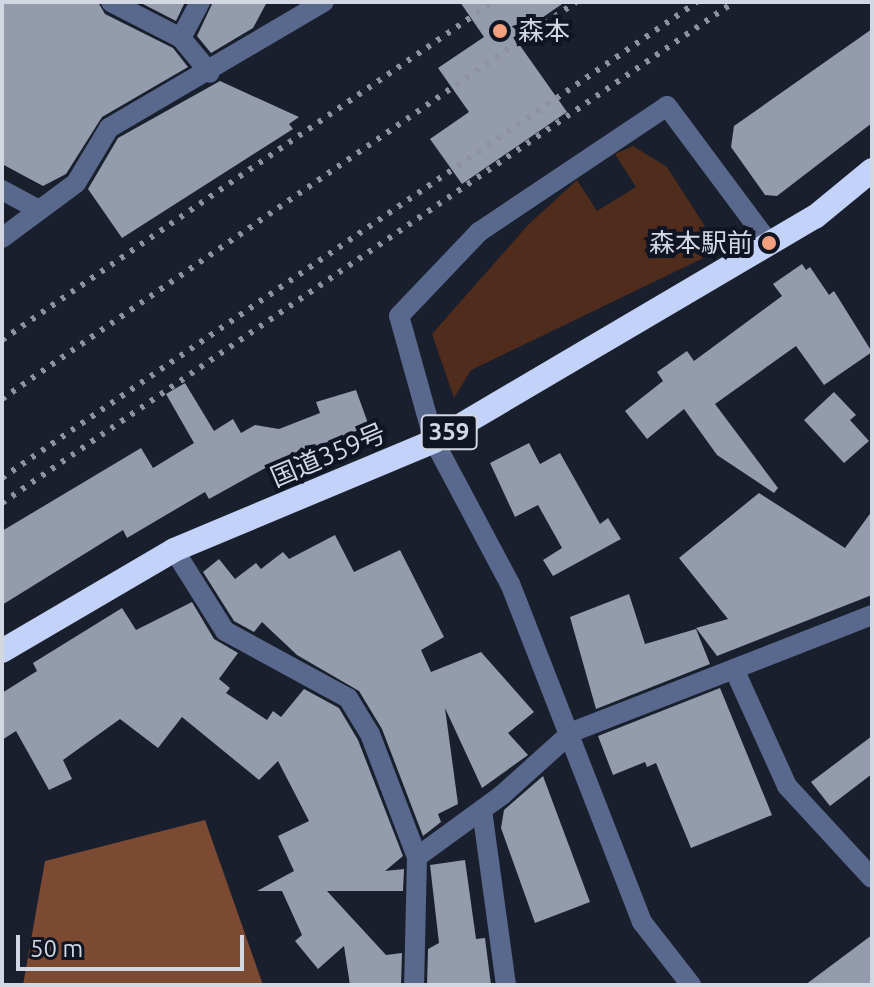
<!DOCTYPE html>
<html>
<head>
<meta charset="utf-8">
<style>
	body { margin:0 }
	#map { position:relative; width:874px; height:987px; overflow:hidden; background:#191f2d; font-family:Ubuntu,"Noto Sans JP",sans-serif }
	div>[style] { position:absolute }
	.green>* { inset:0; background:#502c1c }
	.forest>* { inset:0; background:#7c4933 }
	.building>* { inset:0; background:#939bad }
	.minor>* { height:20px; margin:-10px; padding:0 10px; transform-origin:10px; border-radius:10px; background:#59688d }
	.highway>* { height:24px; margin:-12px; padding:0 12px; transform-origin:12px; border-radius:12px; background:#c2d2f8 }
	.rail>* { height:6px; margin-top:-3px; transform-origin:0; background:repeating-linear-gradient(90deg,#8d929e 0 4px,transparent 0 12px) }
	.dots>* { width:22px; height:22px; translate:-50% -50%; box-sizing:border-box; border:4px solid #101523; border-radius:50% }
	span { translate:-50% -50%; white-space:nowrap; text-align:center; line-height:1.15; -webkit-text-stroke:8px #101523; paint-order:stroke }
	.shield-label span { padding:2px 6px; background:#101523; border:2px solid; border-radius:6px; -webkit-text-stroke-width:0 }
	.shield-label { font-size:24px; color:#d3d7e1; font-weight:700 }
	.poi-label { font-size:26px; color:#d3d7e1 }
	.left { translate:0 -50%; text-align:left }
	.right { translate:-100% -50%; text-align:right }
	.street-label { font-size:26px; color:#d3d7e1 }
	.frame { position:absolute; inset:0; border:4px solid #d3d7e1; pointer-events:none }
	.scale { position:absolute; left:16px; top:935px; width:228px; height:36px; box-sizing:border-box; border:4px solid #d3d7e1; border-top:0; padding-left:10px; font-size:24px; line-height:28px; white-space:nowrap; color:#d3d7e1; -webkit-text-stroke:6px #101523; paint-order:stroke }
</style>
</head>
<body>
<div id="map">
	<div class="green">
		<div style="clip-path:polygon(633px 146px,667px 167px,720px 250px,471px 370px,454px 398px,432px 334px,528px 225px,577px 180px,597px 211px,636px 187px,615px 154px)"></div>
	</div>
	<div class="forest">
		<div style="clip-path:polygon(205px 820px,263px 985px,23px 985px,45px 861px)"></div>
	</div>
	<div class="building">
		<div style="clip-path:polygon(2px 2px,98px 2px,105px 14px,173px 48px,188px 67px,102px 117px,66px 174px,43px 186px,2px 164px)"></div>
		<div style="clip-path:polygon(139px 2px,185px 2px,176px 21px)"></div>
		<div style="clip-path:polygon(213px 2px,267px 2px,253px 28px,211px 53px,197px 36px)"></div>
		<div style="clip-path:polygon(460px 2px,565px 2px,514px 37px,567px 112px,462px 184px,430px 139px,469px 112px,438px 68px,484px 37px)"></div>
		<div style="clip-path:polygon(872px 29px,872px 123px,777px 196px,765px 195px,731px 147px,734px 126px)"></div>
		<div style="clip-path:polygon(220px 81px,299px 117px,289px 124px,293px 129px,122px 238px,88px 189px,118px 138px)"></div>
		<div style="clip-path:polygon(802px 264px,806px 270px,810px 267px,829px 295px,834px 291px,872px 352px,824px 385px,796px 346px,715px 404px,778px 488px,774px 493px,717px 455px,684px 409px,647px 439px,625px 411px,663px 381px,657px 372px,687px 351px,694px 361px,782px 296px,773px 284px)"></div>
		<div style="clip-path:polygon(185px 383px,214px 431px,233px 419px,241px 433px,255px 425px,279px 429px,320px 413px,316px 402px,356px 390px,369px 426px,278px 461px,209px 499px,205px 492px,127px 538px,123px 530px,2px 605px,2px 531px,141px 448px,153px 468px,194px 443px,166px 394px)"></div>
		<div style="clip-path:polygon(834px 392px,856px 415px,850px 420px,869px 441px,844px 463px,804px 420px)"></div>
		<div style="clip-path:polygon(529px 443px,540px 464px,560px 453px,600px 524px,608px 518px,621px 539px,553px 576px,543px 560px,562px 548px,538px 505px,515px 517px,490px 463px)"></div>
		<div style="clip-path:polygon(759px 493px,845px 548px,872px 511px,872px 595px,717px 656px,696px 628px,728px 619px,679px 558px)"></div>
		<div style="clip-path:polygon(335px 535px,354px 572px,400px 550px,444px 637px,421px 650px,431px 672px,481px 652px,534px 712px,508px 733px,528px 755px,482px 788px,445px 708px,458px 804px,438px 814px,441px 822px,423px 836px,382px 729px,359px 691px,297px 655px,262px 622px,254px 632px,234px 621px,203px 572px,219px 559px,235px 579px,256px 563px,261px 569px,283px 552px,289px 559px)"></div>
		<div style="clip-path:polygon(629px 594px,645px 644px,696px 629px,710px 664px,596px 709px,570px 617px)"></div>
		<div style="clip-path:polygon(192px 602px,214px 639px,238px 653px,219px 679px,230px 688px,226px 693px,267px 720px,273px 711px,281px 717px,304px 689px,339px 708px,358px 740px,403px 856px,385px 871px,404px 869px,403px 891px,327px 891px,386px 955px,402px 953px,401px 985px,350px 985px,344px 946px,318px 969px,295px 941px,302px 935px,282px 891px,257px 891px,294px 871px,278px 836px,309px 821px,278px 761px,259px 780px,182px 717px,158px 748px,120px 719px,63px 760px,72px 779px,49px 790px,16px 731px,2px 740px,2px 693px,37px 671px,33px 663px,122px 608px,136px 630px)"></div>
		<div style="clip-path:polygon(720px 688px,772px 815px,691px 848px,656px 763px,647px 767px,645px 762px,613px 775px,598px 736px)"></div>
		<div style="clip-path:polygon(872px 736px,872px 774px,830px 806px,811px 782px)"></div>
		<div style="clip-path:polygon(543px 776px,590px 902px,535px 923px,501px 828px,504px 810px)"></div>
		<div style="clip-path:polygon(465px 860px,476px 939px,485px 938px,491px 985px,427px 985px,428px 949px,439px 943px,430px 865px)"></div>
		<div style="clip-path:polygon(872px 935px,872px 985px,805px 985px)"></div>
	</div>
	<div class="minor">
		<div style="left:111px;top:2px;width:79px;rotate:27.2deg"></div>
		<div style="left:181px;top:38px;width:45px;rotate:50.4deg"></div>
		<div style="left:181px;top:38px;width:41px;rotate:-62.2deg"></div>
		<div style="left:2px;top:190px;width:42px;rotate:28.4deg"></div>
		<div style="left:2px;top:238px;width:92px;rotate:-36.6deg"></div>
		<div style="left:76px;top:183px;width:64px;rotate:-59deg"></div>
		<div style="left:109px;top:128px;width:249px;rotate:-30.4deg"></div>
		<div style="left:174px;top:550px;width:96px;rotate:57.8deg"></div>
		<div style="left:225px;top:631px;width:140px;rotate:28.6deg"></div>
		<div style="left:348px;top:698px;width:42px;rotate:58.6deg"></div>
		<div style="left:370px;top:734px;width:132px;rotate:69.1deg"></div>
		<div style="left:417px;top:857px;width:128px;rotate:91.3deg"></div>
		<div style="left:734px;top:669px;width:128px;rotate:65.6deg"></div>
		<div style="left:787px;top:786px;width:125px;rotate:47.3deg"></div>
		<div style="left:482px;top:810px;width:177px;rotate:82.2deg"></div>
		<div style="left:417px;top:857px;width:105px;rotate:-36.1deg"></div>
		<div style="left:502px;top:795px;width:94px;rotate:-42deg"></div>
		<div style="left:572px;top:732px;width:322px;rotate:-21.3deg"></div>
		<div style="left:691px;top:985px;width:80px;rotate:-127.9deg"></div>
		<div style="left:642px;top:922px;width:363px;rotate:-111.3deg"></div>
		<div style="left:510px;top:584px;width:162px;rotate:-118deg"></div>
		<div style="left:434px;top:441px;width:130px;rotate:-105.6deg"></div>
		<div style="left:399px;top:316px;width:116px;rotate:-46.4deg"></div>
		<div style="left:479px;top:232px;width:226px;rotate:-33.8deg"></div>
		<div style="left:667px;top:106px;width:171px;rotate:53.3deg"></div>
	</div>
	<div class="highway">
		<div style="left:2px;top:651px;width:199px;rotate:-30.4deg"></div>
		<div style="left:174px;top:550px;width:282px;rotate:-22.7deg"></div>
		<div style="left:434px;top:441px;width:442px;rotate:-30.5deg"></div>
		<div style="left:815px;top:217px;width:74px;rotate:-39.5deg"></div>
	</div>
	<div class="rail">
		<div style="left:2px;top:340px;width:596px;rotate:-34.54deg"></div>
		<div style="left:2px;top:399px;width:698px;rotate:-34.67deg"></div>
		<div style="left:2px;top:478px;width:842px;rotate:-34.41deg"></div>
		<div style="left:2px;top:503px;width:887px;rotate:-34.39deg"></div>
	</div>
	<div class="dots">
		<div style="left:500px;top:31px;background:#f2a07f"></div>
		<div style="left:769px;top:243px;background:#f2a07f"></div>
	</div>
	<div class="shield-label">
		<span style="left:449px;top:432px">359</span>
	</div>
	<div class="poi-label">
		<span class="left" style="left:518px;top:31px">森本</span>
		<span class="right" style="left:753px;top:243px">森本駅前</span>
	</div>
	<div class="street-label">
		<span style="left:328px;top:455px;rotate:-23deg">国道359号</span>
	</div>
	<div class="frame"></div>
	<div class="scale">50 m</div>
</div>
</body>
</html>
